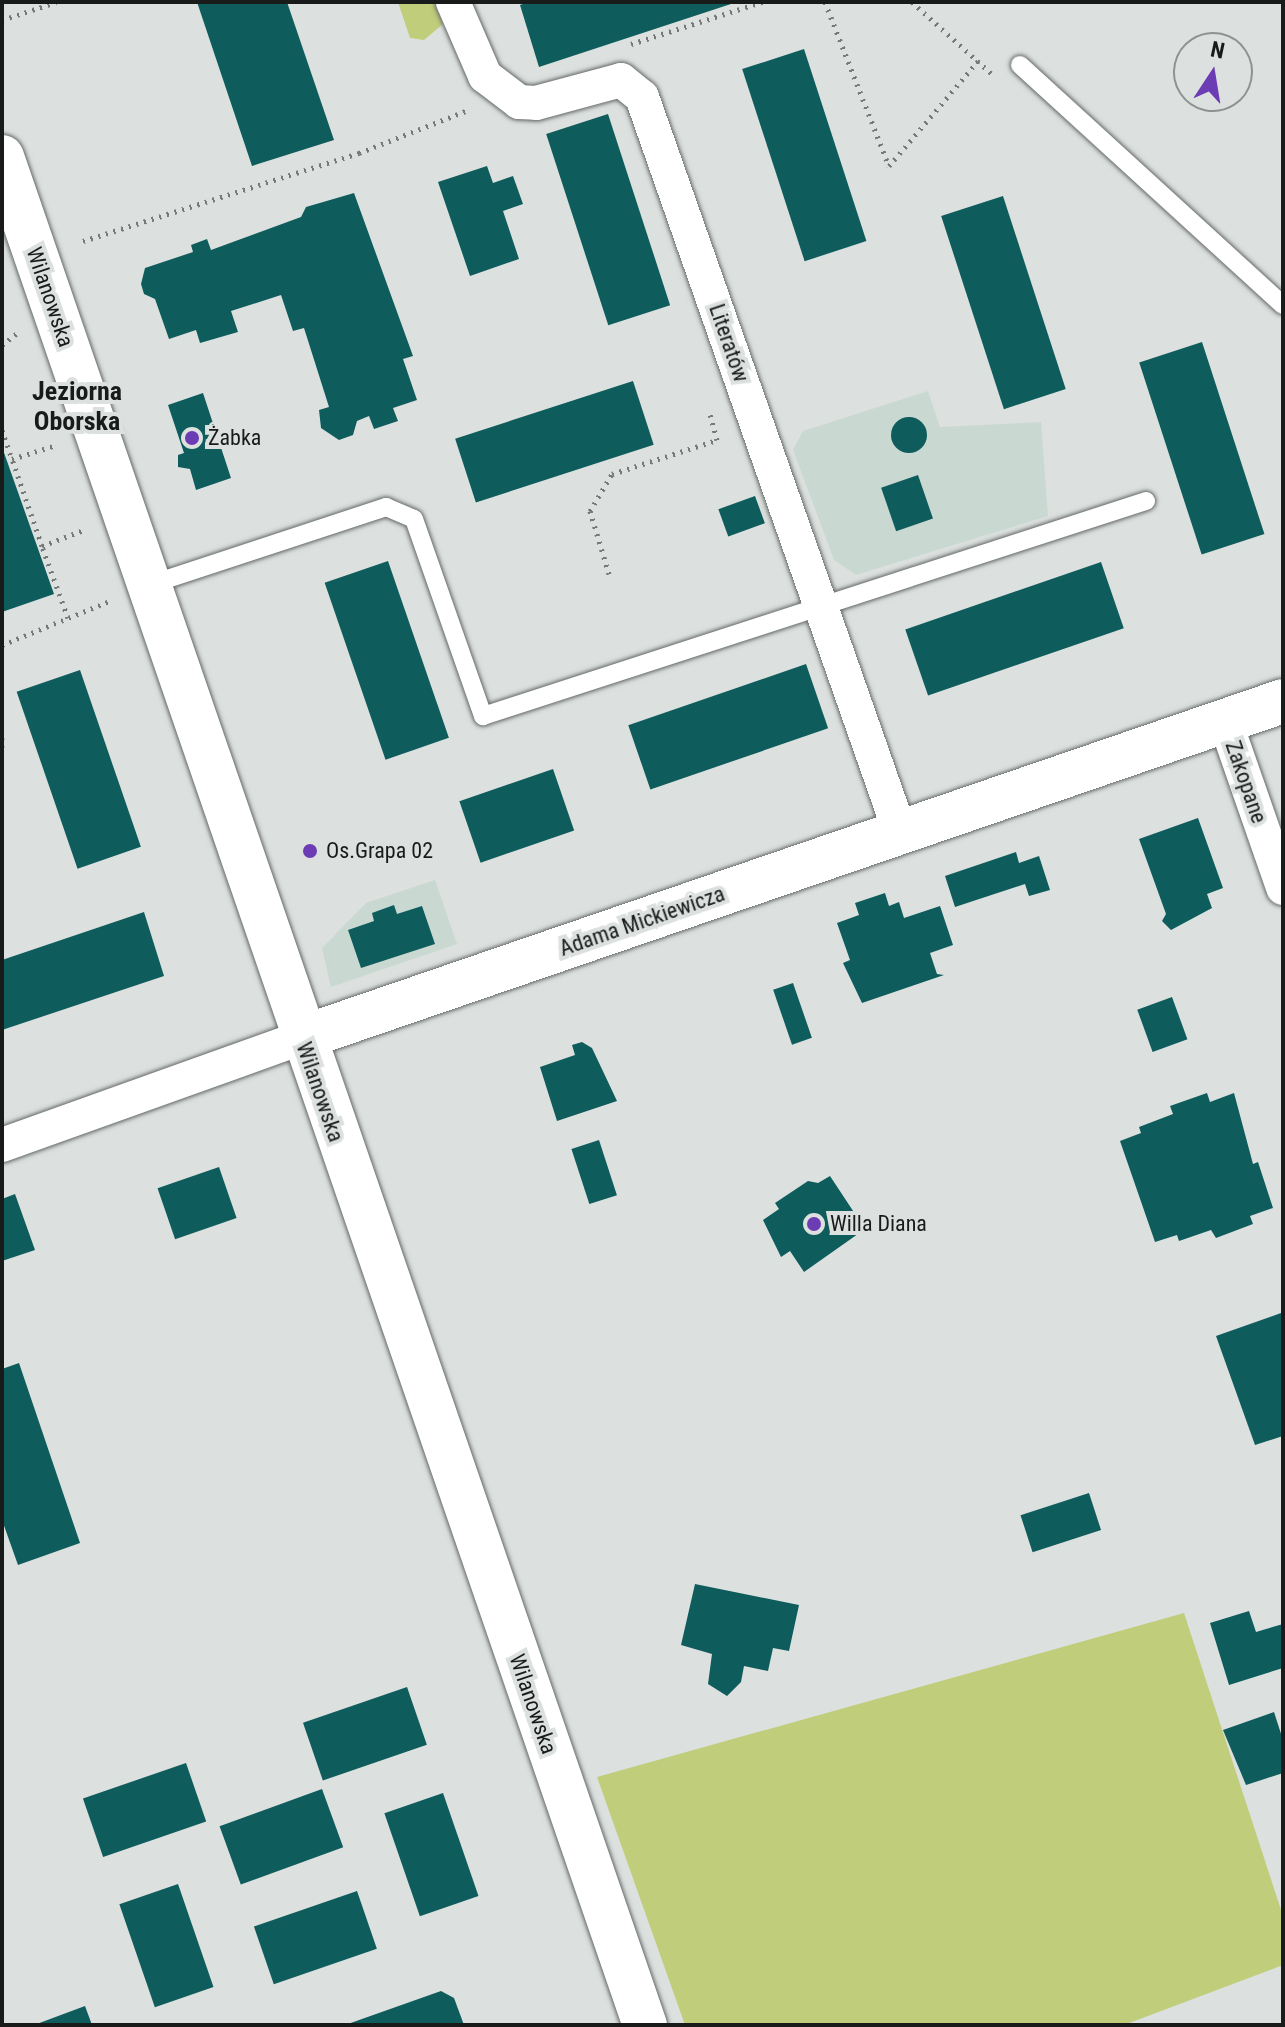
<!DOCTYPE html>
<html>
<head>
<meta charset="utf-8">
<style>
	body { margin:0 }
	#map { position:relative; width:1285px; height:2027px; overflow:hidden; background:#dce1df; font-family:"Roboto Condensed",sans-serif }
	div>[style] { position:absolute }
	.built>* { inset:0; background:#cad8d2 }
	.green>* { inset:0; background:#c0cd7b }
	.building>* { inset:0; background:#0e5c5c; transform-origin:0 0 }
	.round { border-radius:50% }
	.path>* { height:5px; margin-top:-2.5px; transform-origin:0; background:repeating-linear-gradient(90deg,#767978 0 2px,transparent 0 8px) }
	.roads { filter:drop-shadow(0 0 2px #646967) drop-shadow(0 0 2px #646967) }
	.lane>* { height:18px; margin:-9px; padding:0 9px; transform-origin:9px; border-radius:9px; background:#fff }
	.street>* { height:34px; margin:-17px; padding:0 17px; transform-origin:17px; border-radius:17px; background:#fff }
	.secondary>* { height:44px; margin:-22px; padding:0 22px; transform-origin:22px; border-radius:22px; background:#fff }
	.dots>* { width:22px; height:22px; translate:-50% -50%; box-sizing:border-box; border:4px solid #dce1df; border-radius:50% }
	span { translate:-50% -50%; white-space:nowrap; text-align:center; line-height:1.15; -webkit-text-stroke:8px #dce1df; paint-order:stroke }
	.street-label { font-size:22px; color:#191b1a }
	.poi-label { font-size:22px; color:#191b1a }
	.left { translate:0 -50%; text-align:left }
	.quarter-label { font-size:26px; color:#191b1a; font-weight:700 }
	.frame { position:absolute; inset:0; border:4px solid #191b1a; pointer-events:none }
	.north { position:absolute; left:1173px; top:32px; width:80px; height:80px; box-sizing:border-box; background:#dce1df; border:2px solid #8e9290; border-radius:50%; rotate:12deg; font-size:22px; font-weight:700; line-height:32px; text-align:center; color:#191b1a }
	.north::after { content:''; display:block; margin:auto; width:28px; height:36px; background:#6c3cb4; clip-path:polygon(50% 0,100% 100%,50% 72%,0 100%) }
</style>
</head>
<body>
<div id="map">
	<div class="built">
		<div style="clip-path:polygon(928px 391px,940px 427px,1041px 422px,1048px 516px,856px 575px,834px 560px,793px 450px,803px 431px)"></div>
		<div style="clip-path:polygon(435px 880px,457px 944px,331px 987px,322px 948px,366px 903px)"></div>
	</div>
	<div class="green">
		<div style="clip-path:polygon(398px 2px,434px 2px,443px 24px,424px 40px,410px 38px)"></div>
		<div style="clip-path:polygon(1184px 1613px,1283px 1916px,1283px 1965px,1124px 2025px,685px 2025px,597px 1777px)"></div>
	</div>
	<div class="building">
		<div style="clip-path:polygon(197px 2px,287px 2px,334px 140px,252px 166px)"></div>
		<div style="clip-path:polygon(528px 2px,734px 2px,734px 3px,539px 67px,520px 5px)"></div>
		<div style="left:804px;top:49px;width:202px;height:65px;rotate:72deg"></div>
		<div style="left:608px;top:114px;width:201px;height:65px;rotate:72deg"></div>
		<div style="clip-path:polygon(487px 166px,493px 183px,513px 176px,523px 204px,503px 211px,519px 259px,470px 276px,438px 182px)"></div>
		<div style="clip-path:polygon(354px 193px,413px 356px,403px 359px,417px 400px,393px 408px,398px 421px,374px 429px,369px 416px,357px 421px,353px 435px,339px 440px,321px 428px,319px 410px,329px 407px,304px 328px,293px 331px,281px 295px,231px 311px,238px 332px,200px 343px,196px 330px,169px 339px,155px 299px,144px 294px,141px 284px,145px 268px,193px 252px,191px 245px,207px 239px,211px 250px,301px 217px,306px 207px)"></div>
		<div style="left:1003px;top:196px;width:203px;height:65px;rotate:72deg"></div>
		<div style="left:1202px;top:342px;width:202px;height:66px;rotate:72deg"></div>
		<div style="left:633px;top:381px;width:67px;height:187px;rotate:72deg"></div>
		<div style="clip-path:polygon(203px 393px,231px 478px,196px 490px,190px 469px,178px 467px,178px 455px,184px 453px,168px 405px)"></div>
		<div class="round" style="left:891px;top:417px;width:36px;height:36px"></div>
		<div style="clip-path:polygon(2px 447px,54px 594px,2px 612px)"></div>
		<div style="left:918px;top:475px;width:46px;height:39px;rotate:71deg"></div>
		<div style="left:755px;top:496px;width:29px;height:39px;rotate:70deg"></div>
		<div style="left:388px;top:561px;width:187px;height:67px;rotate:71deg"></div>
		<div style="left:1101px;top:562px;width:70px;height:207px;rotate:71deg"></div>
		<div style="left:806px;top:664px;width:68px;height:188px;rotate:71deg"></div>
		<div style="left:80px;top:670px;width:187px;height:67px;rotate:71deg"></div>
		<div style="left:553px;top:769px;width:65px;height:99px;rotate:71deg"></div>
		<div style="clip-path:polygon(1198px 818px,1223px 888px,1207px 894px,1212px 908px,1171px 930px,1162px 921px,1166px 914px,1139px 839px)"></div>
		<div style="clip-path:polygon(1016px 852px,1019px 863px,1039px 856px,1050px 890px,1029px 896px,1025px 884px,955px 907px,945px 876px)"></div>
		<div style="clip-path:polygon(885px 893px,889px 906px,899px 902px,904px 918px,940px 906px,953px 945px,930px 953px,937px 974px,944px 975px,862px 1003px,843px 963px,850px 960px,837px 923px,859px 915px,855px 903px)"></div>
		<div style="clip-path:polygon(394px 905px,397px 914px,422px 906px,435px 944px,361px 968px,348px 930px,374px 921px,372px 913px)"></div>
		<div style="clip-path:polygon(144px 912px,164px 976px,2px 1030px,2px 960px)"></div>
		<div style="left:793px;top:983px;width:58px;height:21px;rotate:71deg"></div>
		<div style="left:1172px;top:997px;width:45px;height:37px;rotate:70deg"></div>
		<div style="clip-path:polygon(582px 1042px,592px 1048px,617px 1101px,557px 1121px,540px 1067px,575px 1055px,572px 1045px)"></div>
		<div style="clip-path:polygon(1207px 1093px,1210px 1102px,1234px 1093px,1253px 1164px,1258px 1162px,1273px 1208px,1250px 1216px,1253px 1224px,1216px 1238px,1211px 1230px,1179px 1241px,1177px 1235px,1155px 1242px,1120px 1141px,1141px 1133px,1139px 1127px,1173px 1114px,1170px 1106px)"></div>
		<div style="left:599px;top:1140px;width:58px;height:29px;rotate:72deg"></div>
		<div style="left:219px;top:1167px;width:54px;height:65px;rotate:71deg"></div>
		<div style="clip-path:polygon(830px 1176px,865px 1229px,804px 1272px,790px 1251px,781px 1257px,763px 1220px,779px 1209px,775px 1203px,808px 1181px,818px 1183px)"></div>
		<div style="clip-path:polygon(15px 1194px,35px 1250px,2px 1261px,2px 1199px)"></div>
		<div style="clip-path:polygon(1281px 1313px,1283px 1436px,1255px 1445px,1216px 1336px)"></div>
		<div style="clip-path:polygon(19px 1363px,80px 1543px,18px 1565px,2px 1520px,2px 1369px)"></div>
		<div style="left:1089px;top:1493px;width:39px;height:72px;rotate:72deg"></div>
		<div style="clip-path:polygon(695px 1584px,799px 1605px,789px 1651px,773px 1648px,768px 1671px,744px 1666px,741px 1682px,727px 1696px,708px 1684px,712px 1654px,681px 1645px)"></div>
		<div style="clip-path:polygon(1249px 1611px,1256px 1632px,1283px 1624px,1283px 1668px,1229px 1685px,1210px 1623px)"></div>
		<div style="left:407px;top:1687px;width:61px;height:110px;rotate:71deg"></div>
		<div style="clip-path:polygon(1274px 1712px,1283px 1740px,1283px 1773px,1246px 1785px,1223px 1730px)"></div>
		<div style="left:186px;top:1763px;width:62px;height:109px;rotate:71deg"></div>
		<div style="left:322px;top:1789px;width:62px;height:109px;rotate:70deg"></div>
		<div style="left:443px;top:1793px;width:109px;height:62px;rotate:71deg"></div>
		<div style="left:178px;top:1884px;width:109px;height:62px;rotate:71deg"></div>
		<div style="left:357px;top:1891px;width:61px;height:109px;rotate:71deg"></div>
		<div style="clip-path:polygon(441px 1991px,454px 1998px,464px 2025px,345px 2025px)"></div>
		<div style="clip-path:polygon(85px 2006px,92px 2025px,34px 2025px)"></div>
	</div>
	<div class="path">
		<div style="left:825px;top:2px;width:176px;rotate:68.7deg"></div>
		<div style="left:889px;top:166px;width:138px;rotate:-49.7deg"></div>
		<div style="left:912px;top:2px;width:108px;rotate:42deg"></div>
		<div style="left:2px;top:20px;width:57px;rotate:-18.4deg"></div>
		<div style="left:631px;top:44px;width:138px;rotate:-17.8deg"></div>
		<div style="left:83px;top:241px;width:290px;rotate:-17.7deg"></div>
		<div style="left:359px;top:153px;width:117px;rotate:-21.5deg"></div>
		<div style="left:2px;top:345px;width:23px;rotate:-38deg"></div>
		<div style="left:2px;top:430px;width:31px;rotate:71deg"></div>
		<div style="left:42px;top:546px;width:92px;rotate:-109deg"></div>
		<div style="left:12px;top:459px;width:46px;rotate:-17.7deg"></div>
		<div style="left:609px;top:574px;width:66px;rotate:-106.8deg"></div>
		<div style="left:590px;top:511px;width:43px;rotate:-59.3deg"></div>
		<div style="left:612px;top:474px;width:110px;rotate:-17.9deg"></div>
		<div style="left:717px;top:440px;width:31px;rotate:-105deg"></div>
		<div style="left:68px;top:618px;width:77px;rotate:-109.9deg"></div>
		<div style="left:42px;top:546px;width:47px;rotate:-21.1deg"></div>
		<div style="left:2px;top:645px;width:119px;rotate:-22.2deg"></div>
		<div style="left:2px;top:738px;width:9px;rotate:90deg"></div>
	</div>
	<div class="roads">
		<div class="lane">
			<div style="left:1020px;top:65px;width:356px;rotate:42.4deg"></div>
			<div style="left:149px;top:585px;width:250px;rotate:-18.2deg"></div>
			<div style="left:386px;top:507px;width:30px;rotate:23deg"></div>
			<div style="left:414px;top:519px;width:209px;rotate:70.7deg"></div>
			<div style="left:483px;top:716px;width:697px;rotate:-17.97deg"></div>
		</div>
		<div class="street">
			<div style="left:453px;top:2px;width:81px;rotate:66.6deg"></div>
			<div style="left:485px;top:76px;width:43px;rotate:37.4deg"></div>
			<div style="left:519px;top:102px;width:17px;rotate:3deg"></div>
			<div style="left:536px;top:103px;width:88px;rotate:-15.1deg"></div>
			<div style="left:621px;top:80px;width:27px;rotate:39deg"></div>
			<div style="left:642px;top:97px;width:779px;rotate:70.66deg"></div>
			<div style="left:1225px;top:721px;width:177px;rotate:70.8deg"></div>
			<div style="left:2px;top:1145px;width:318px;rotate:-19.7deg"></div>
		</div>
		<div class="secondary">
			<div style="left:2px;top:157px;width:1976px;rotate:71.01deg"></div>
			<div style="left:301px;top:1038px;width:1038px;rotate:-18.94deg"></div>
		</div>
	</div>
	<div class="dots">
		<div style="left:192px;top:438px;background:#6c3cb4"></div>
		<div style="left:310px;top:851px;background:#6c3cb4"></div>
		<div style="left:814px;top:1224px;background:#6c3cb4"></div>
	</div>
	<div class="street-label">
		<span style="left:50px;top:297px;rotate:71deg">Wilanowska</span>
		<span style="left:729px;top:343px;rotate:71deg">Literatów</span>
		<span style="left:1246px;top:782px;rotate:71deg">Zakopane</span>
		<span style="left:642px;top:921px;rotate:-19deg">Adama Mickiewicza</span>
		<span style="left:320px;top:1092px;rotate:71deg">Wilanowska</span>
		<span style="left:533px;top:1704px;rotate:71deg">Wilanowska</span>
	</div>
	<div class="poi-label">
		<span class="left" style="left:208px;top:438px">Żabka</span>
		<span class="left" style="left:326px;top:851px">Os.Grapa 02</span>
		<span class="left" style="left:830px;top:1224px">Willa Diana</span>
	</div>
	<div class="quarter-label">
		<span style="left:77px;top:407px">Jeziorna<br>Oborska</span>
	</div>
	<div class="frame"></div>
	<div class="north">N</div>
</div>
</body>
</html>
